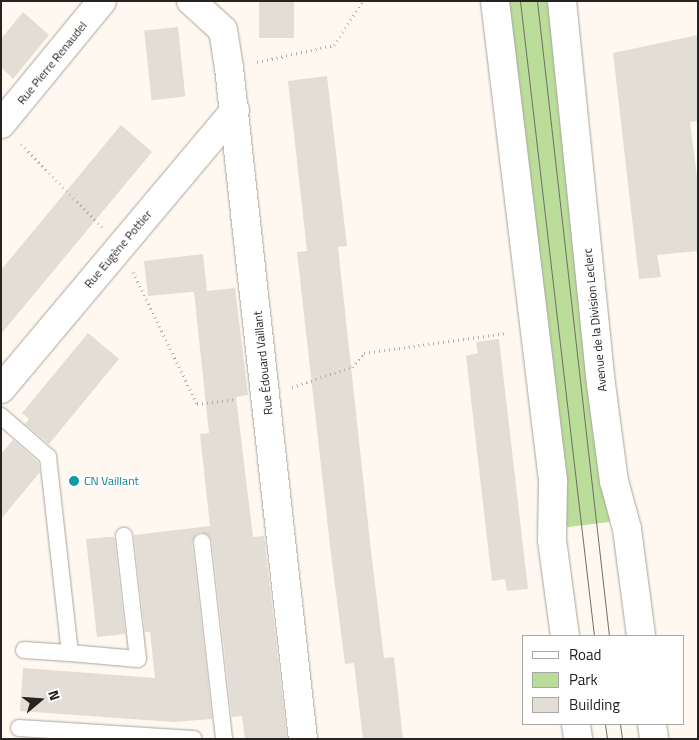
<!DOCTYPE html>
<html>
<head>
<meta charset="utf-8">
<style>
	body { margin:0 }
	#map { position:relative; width:699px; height:740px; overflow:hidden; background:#fef8f0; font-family:"Titillium Web",sans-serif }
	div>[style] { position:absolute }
	.green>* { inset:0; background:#badd9a }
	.building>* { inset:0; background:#e2ddd5; transform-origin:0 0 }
	.path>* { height:3px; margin-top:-1.5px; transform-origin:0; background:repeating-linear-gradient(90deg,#b3aea8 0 1px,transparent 0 5px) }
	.roads { filter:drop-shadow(0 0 1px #a9a49d) drop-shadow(0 0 1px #a9a49d) }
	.lane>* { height:16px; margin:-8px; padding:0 8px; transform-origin:8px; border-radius:8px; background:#fff }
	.street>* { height:28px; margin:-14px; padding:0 14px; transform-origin:14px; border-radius:14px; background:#fff }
	.primary>* { height:28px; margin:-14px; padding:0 14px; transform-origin:14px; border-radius:14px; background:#fff }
	.tram>* { height:1px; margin:-0.5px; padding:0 0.5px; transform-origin:0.5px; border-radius:0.5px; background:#716d68 }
	.dots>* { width:14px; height:14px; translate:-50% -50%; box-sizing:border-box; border:2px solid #fff; border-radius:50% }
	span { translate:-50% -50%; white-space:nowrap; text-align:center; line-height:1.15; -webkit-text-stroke:4.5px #fff; paint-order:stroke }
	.street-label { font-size:12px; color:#262421 }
	.culture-label { font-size:12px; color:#0d838f }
	.left { translate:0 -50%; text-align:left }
	.frame { position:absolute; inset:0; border:2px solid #262421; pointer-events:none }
	.legend { position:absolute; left:522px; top:635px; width:162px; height:90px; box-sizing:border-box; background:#fff; border:1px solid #a8a7a6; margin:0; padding:6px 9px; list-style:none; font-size:15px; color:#262421 }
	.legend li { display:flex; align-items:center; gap:10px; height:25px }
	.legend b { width:25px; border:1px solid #a8a7a6 }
	.north { position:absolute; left:15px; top:675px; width:50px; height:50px; -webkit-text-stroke:4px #fff; paint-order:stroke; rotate:72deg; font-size:14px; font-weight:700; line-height:20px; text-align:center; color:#262421 }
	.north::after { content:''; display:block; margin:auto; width:18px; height:22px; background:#262421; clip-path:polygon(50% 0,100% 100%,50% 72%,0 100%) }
</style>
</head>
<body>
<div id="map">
	<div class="green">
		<div style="clip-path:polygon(503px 1px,552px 1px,617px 521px,560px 528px)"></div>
	</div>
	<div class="building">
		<div style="left:259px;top:1px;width:35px;height:37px"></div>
		<div style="clip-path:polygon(23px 12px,49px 35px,13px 79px,1px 67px,1px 39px)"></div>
		<div style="left:178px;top:27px;width:70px;height:34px;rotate:84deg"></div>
		<div style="clip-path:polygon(698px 35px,698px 121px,690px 122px,698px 184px,698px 251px,657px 255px,661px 277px,639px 279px,613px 53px)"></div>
		<div style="clip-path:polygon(327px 76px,347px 246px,338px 247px,371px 551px,384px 658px,394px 657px,403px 739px,363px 739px,354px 663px,345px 664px,330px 546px,297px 252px,307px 251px,288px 81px)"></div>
		<div style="clip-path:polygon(121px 125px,152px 152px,1px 334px,1px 270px)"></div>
		<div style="clip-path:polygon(203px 254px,207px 291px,235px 288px,248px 395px,236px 397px,253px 537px,264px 536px,287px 739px,245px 739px,242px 716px,232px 717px,212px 541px,210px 536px,201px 532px,196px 534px,192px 543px,212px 719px,173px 722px,20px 711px,23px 668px,155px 678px,150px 632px,145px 632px,134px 535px,210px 526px,200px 434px,209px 433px,194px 292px,202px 291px,148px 296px,144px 261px)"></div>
		<div style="clip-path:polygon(88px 333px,119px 359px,49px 444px,25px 424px,29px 419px,22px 413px)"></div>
		<div style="clip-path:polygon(499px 339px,528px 589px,507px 591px,505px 579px,492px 581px,466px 356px,478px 353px,476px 342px)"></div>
		<div style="clip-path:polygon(13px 440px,38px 462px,40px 472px,1px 519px,1px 454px)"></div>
		<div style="clip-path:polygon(109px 537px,114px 537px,125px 634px,97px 637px,86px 539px)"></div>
	</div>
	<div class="path">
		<div style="left:257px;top:62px;width:79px;rotate:-12.4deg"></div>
		<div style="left:334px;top:45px;width:53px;rotate:-56.6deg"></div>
		<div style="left:21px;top:144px;width:116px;rotate:45.7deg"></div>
		<div style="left:133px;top:272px;width:147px;rotate:64.1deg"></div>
		<div style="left:197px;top:404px;width:40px;rotate:-7.1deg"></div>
		<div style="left:292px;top:387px;width:63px;rotate:-18.4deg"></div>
		<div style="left:352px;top:367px;width:18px;rotate:-49deg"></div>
		<div style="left:364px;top:353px;width:144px;rotate:-8deg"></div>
	</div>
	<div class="roads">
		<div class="lane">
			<div style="left:1px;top:416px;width:62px;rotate:41.1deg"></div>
			<div style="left:48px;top:457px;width:197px;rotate:83.6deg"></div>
			<div style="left:70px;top:653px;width:68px;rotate:5deg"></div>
			<div style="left:138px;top:659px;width:124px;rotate:-96.5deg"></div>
			<div style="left:202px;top:542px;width:198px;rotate:83.6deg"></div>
			<div style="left:24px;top:650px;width:46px;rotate:3.7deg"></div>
			<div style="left:19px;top:728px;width:175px;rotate:3.6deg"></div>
		</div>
		<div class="street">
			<div style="left:191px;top:1px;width:43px;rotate:42.2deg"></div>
			<div style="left:223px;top:30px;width:38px;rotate:81deg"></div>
			<div style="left:229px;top:68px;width:675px;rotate:83.71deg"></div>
			<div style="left:1px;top:124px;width:159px;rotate:-50.6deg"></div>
			<div style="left:1px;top:389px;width:364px;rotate:-50deg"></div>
		</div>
		<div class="primary">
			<div style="left:495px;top:1px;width:485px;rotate:83.1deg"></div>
			<div style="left:553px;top:483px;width:57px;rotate:91deg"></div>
			<div style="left:552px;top:540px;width:97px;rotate:82.3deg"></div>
			<div style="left:562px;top:1px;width:385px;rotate:84.2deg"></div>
			<div style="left:601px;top:384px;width:98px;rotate:82.4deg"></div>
			<div style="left:614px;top:481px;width:50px;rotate:74.8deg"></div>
			<div style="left:627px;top:529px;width:108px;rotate:82.5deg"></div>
			<div style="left:576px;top:724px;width:15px;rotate:82deg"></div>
			<div style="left:652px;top:724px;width:15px;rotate:82deg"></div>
		</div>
	</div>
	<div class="tram">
		<div style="left:520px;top:1px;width:639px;rotate:83.35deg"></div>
		<div style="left:537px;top:1px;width:639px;rotate:83.53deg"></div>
		<div style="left:605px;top:724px;width:15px;rotate:82deg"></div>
		<div style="left:620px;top:724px;width:15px;rotate:82deg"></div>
	</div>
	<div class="dots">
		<div style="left:74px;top:481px;background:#0f9aa8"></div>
	</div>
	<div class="street-label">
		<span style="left:52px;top:63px;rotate:-51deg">Rue Pierre Renaudel</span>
		<span style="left:118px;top:249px;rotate:-50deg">Rue Eugène Pottier</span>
		<span style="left:595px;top:320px;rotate:-96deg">Avenue de la Division Leclerc</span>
		<span style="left:263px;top:363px;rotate:-96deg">Rue Édouard Vaillant</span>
	</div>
	<div class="culture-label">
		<span class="left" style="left:84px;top:481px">CN Vaillant</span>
	</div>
	<div class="frame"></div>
	<ul class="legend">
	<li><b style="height:6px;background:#fff"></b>Road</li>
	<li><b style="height:14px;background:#badd9a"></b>Park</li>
	<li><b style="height:14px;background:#e2ddd5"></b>Building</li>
	</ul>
	<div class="north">N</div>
</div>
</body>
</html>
